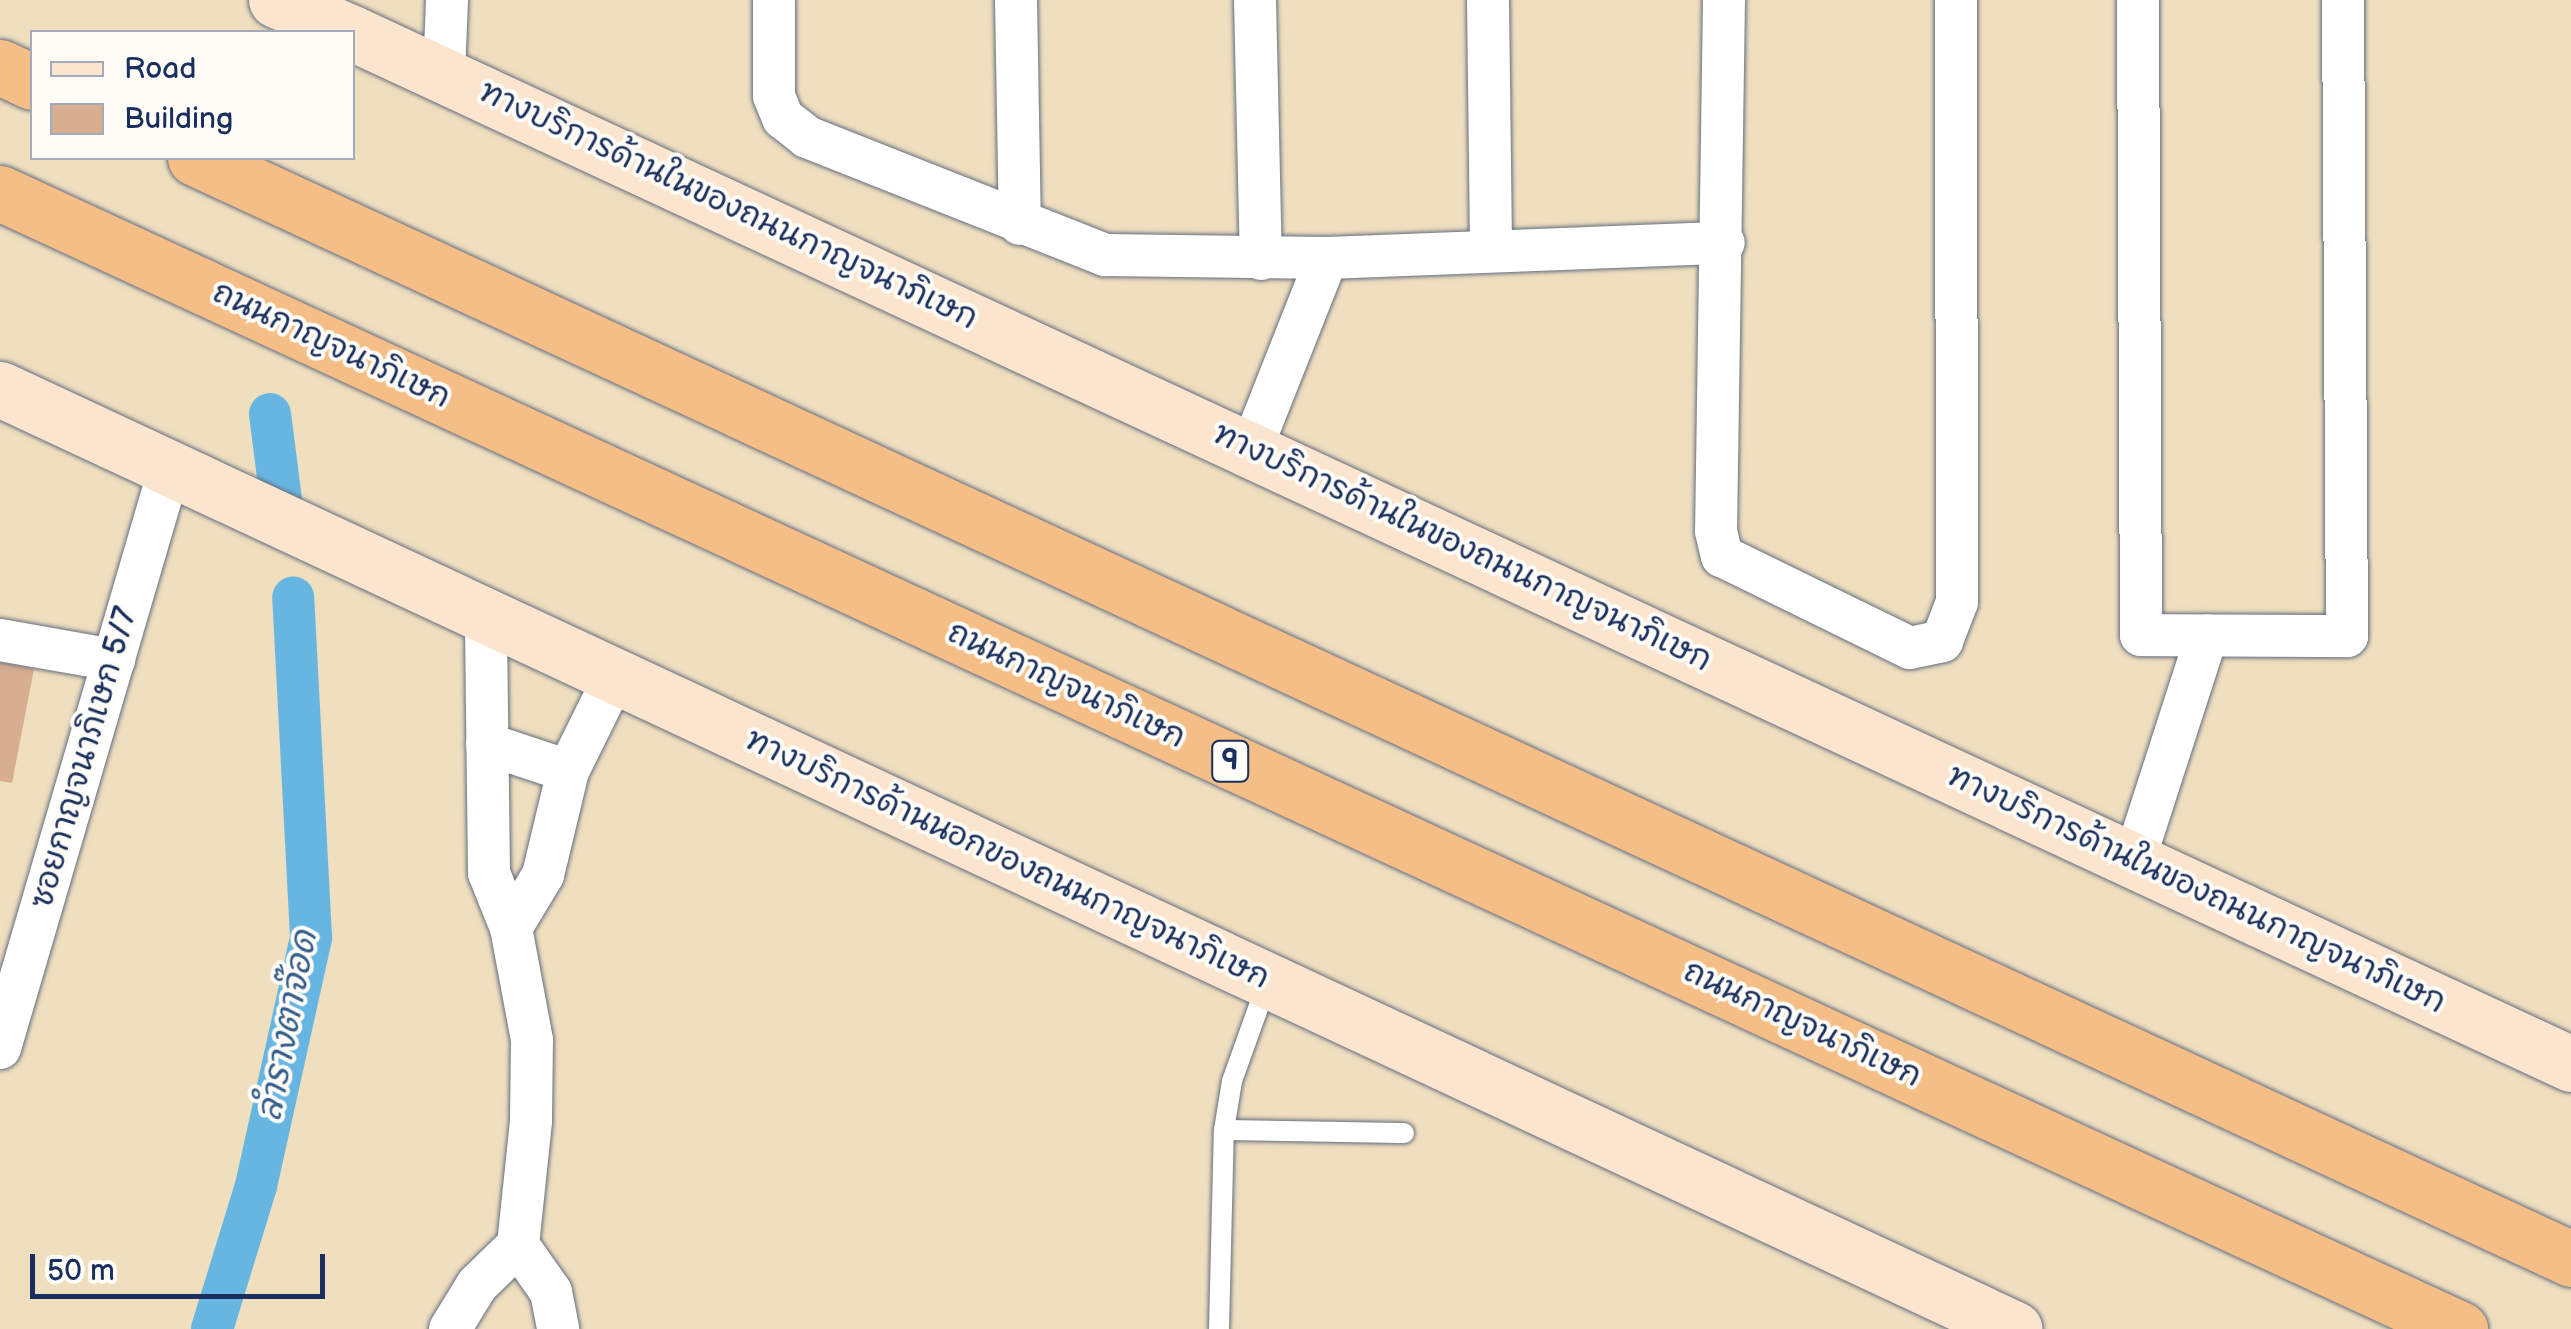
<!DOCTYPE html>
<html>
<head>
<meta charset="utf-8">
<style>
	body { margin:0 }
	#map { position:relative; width:2571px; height:1329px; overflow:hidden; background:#efdfbf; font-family:"Balsamiq Sans","Playpen Sans Thai",sans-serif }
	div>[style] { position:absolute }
	.canal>* { height:42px; margin:-21px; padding:0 21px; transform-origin:21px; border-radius:21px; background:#67b6e1 }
	.building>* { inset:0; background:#d7ae90 }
	.roads { filter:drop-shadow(0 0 2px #656d80) drop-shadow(0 0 2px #656d80) }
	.service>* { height:20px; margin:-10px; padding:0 10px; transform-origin:10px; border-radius:10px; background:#fff }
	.minor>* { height:42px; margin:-21px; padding:0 21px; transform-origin:21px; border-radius:21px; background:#fff }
	.secondary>* { height:55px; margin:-27.5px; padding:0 27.5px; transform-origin:27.5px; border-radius:27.5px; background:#fbe5cf }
	.motorway>* { height:55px; margin:-27.5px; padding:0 27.5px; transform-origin:27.5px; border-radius:27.5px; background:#f5be86 }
	span { translate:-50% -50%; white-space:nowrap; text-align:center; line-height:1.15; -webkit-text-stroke:8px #fdfcf7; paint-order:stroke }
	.shield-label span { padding:2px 8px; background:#fdfcf7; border:2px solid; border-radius:8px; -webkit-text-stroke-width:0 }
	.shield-label { font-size:30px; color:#1b2f5e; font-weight:700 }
	.street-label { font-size:32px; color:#1b2f5e }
	.water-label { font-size:35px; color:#365e8c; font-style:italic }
	.legend { position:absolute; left:30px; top:30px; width:325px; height:130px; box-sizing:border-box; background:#fdfcf7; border:2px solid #a3aaba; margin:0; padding:12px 18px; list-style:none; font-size:30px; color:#1b2f5e }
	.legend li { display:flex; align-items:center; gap:20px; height:50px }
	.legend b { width:50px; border:2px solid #a3aaba }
	.scale { position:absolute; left:30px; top:1254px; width:295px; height:45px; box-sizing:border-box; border:5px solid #1b2f5e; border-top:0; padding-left:12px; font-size:30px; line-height:35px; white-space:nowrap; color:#1b2f5e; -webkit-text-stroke:8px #fdfcf7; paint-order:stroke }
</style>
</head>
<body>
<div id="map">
	<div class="canal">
		<div style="left:270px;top:414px;width:87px;rotate:82.7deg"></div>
		<div style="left:212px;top:1329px;width:150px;rotate:-72.9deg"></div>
		<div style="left:256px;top:1186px;width:255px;rotate:-77.5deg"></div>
		<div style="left:311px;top:937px;width:340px;rotate:-93deg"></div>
	</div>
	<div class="building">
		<div style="clip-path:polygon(0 662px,34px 669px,12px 783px,0 781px)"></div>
	</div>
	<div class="roads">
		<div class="service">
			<div style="left:1224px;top:1130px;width:180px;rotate:1deg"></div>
			<div style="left:1219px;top:1329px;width:199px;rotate:-88.6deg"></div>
			<div style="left:1224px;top:1130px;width:50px;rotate:-80.7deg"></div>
			<div style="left:1232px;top:1081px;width:104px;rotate:-70.3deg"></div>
		</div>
		<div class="minor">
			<div style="left:774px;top:0;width:96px;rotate:90deg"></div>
			<div style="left:774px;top:96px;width:24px;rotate:68deg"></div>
			<div style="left:783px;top:118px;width:31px;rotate:38deg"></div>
			<div style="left:807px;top:137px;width:321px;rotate:21.6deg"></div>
			<div style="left:1105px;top:255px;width:222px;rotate:0.8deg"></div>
			<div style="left:1327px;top:258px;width:397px;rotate:-2.2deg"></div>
			<div style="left:1016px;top:0;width:224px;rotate:89deg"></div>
			<div style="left:1255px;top:0;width:259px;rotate:88.7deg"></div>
			<div style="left:1488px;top:0;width:251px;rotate:89.3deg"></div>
			<div style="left:1724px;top:0;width:531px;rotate:90.86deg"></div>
			<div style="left:1716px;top:531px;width:26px;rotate:77deg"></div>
			<div style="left:1722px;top:556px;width:209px;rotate:26.1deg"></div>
			<div style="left:1910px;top:648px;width:33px;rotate:-12deg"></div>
			<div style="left:1942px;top:641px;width:42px;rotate:-69deg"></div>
			<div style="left:1957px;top:602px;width:602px;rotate:-90.1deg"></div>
			<div style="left:2138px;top:0;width:635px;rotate:89.73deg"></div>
			<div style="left:2141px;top:635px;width:206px;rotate:0.3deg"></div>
			<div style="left:2347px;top:636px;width:636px;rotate:-90.36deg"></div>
			<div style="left:444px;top:73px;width:73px;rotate:-87.6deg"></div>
			<div style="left:1252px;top:447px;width:203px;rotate:-68.4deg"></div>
			<div style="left:0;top:640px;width:116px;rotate:10deg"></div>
			<div style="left:487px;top:744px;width:85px;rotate:18.4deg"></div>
			<div style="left:2134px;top:861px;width:237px;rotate:-72.1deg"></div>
			<div style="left:511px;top:928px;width:62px;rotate:-58.9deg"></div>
			<div style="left:543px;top:875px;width:107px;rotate:-76.5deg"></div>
			<div style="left:568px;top:771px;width:102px;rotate:-63.7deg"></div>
			<div style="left:0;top:1048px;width:605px;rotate:-73.69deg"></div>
			<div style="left:518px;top:1245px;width:57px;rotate:54.9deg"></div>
			<div style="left:551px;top:1292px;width:38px;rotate:79deg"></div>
			<div style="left:450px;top:1329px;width:52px;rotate:-58.5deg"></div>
			<div style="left:477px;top:1285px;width:57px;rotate:-44.3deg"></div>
			<div style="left:518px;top:1245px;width:125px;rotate:-84deg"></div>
			<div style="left:531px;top:1121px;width:81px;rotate:-89.3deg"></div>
			<div style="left:532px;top:1040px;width:114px;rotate:-100.6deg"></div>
			<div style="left:511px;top:928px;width:59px;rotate:-111.8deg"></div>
			<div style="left:489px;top:873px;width:253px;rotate:-90.7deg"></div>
		</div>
		<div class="secondary">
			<div style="left:276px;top:0;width:81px;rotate:23.4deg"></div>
			<div style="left:352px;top:33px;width:2447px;rotate:24.92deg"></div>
			<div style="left:0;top:389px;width:2223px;rotate:25.01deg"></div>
		</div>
		<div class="motorway">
			<div style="left:0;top:67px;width:35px;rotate:25deg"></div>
			<div style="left:195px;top:158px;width:2619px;rotate:24.86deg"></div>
			<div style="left:0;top:193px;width:2710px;rotate:24.79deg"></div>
		</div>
	</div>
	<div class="shield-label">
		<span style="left:1230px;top:761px">9</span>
	</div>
	<div class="street-label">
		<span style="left:728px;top:206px;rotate:25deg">ทางบริการด้านในของถนนกาญจนาภิเษก</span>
		<span style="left:331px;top:346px;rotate:25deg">ถนนกาญจนาภิเษก</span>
		<span style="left:1462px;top:548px;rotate:25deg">ทางบริการด้านในของถนนกาญจนาภิเษก</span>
		<span style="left:1066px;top:686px;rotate:25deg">ถนนกาญจนาภิเษก</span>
		<span style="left:85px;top:758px;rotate:-74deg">ซอยกาญจนาภิเษก 5/7</span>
		<span style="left:1007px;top:860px;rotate:25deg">ทางบริการด้านนอกของถนนกาญจนาภิเษก</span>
		<span style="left:2196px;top:890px;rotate:25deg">ทางบริการด้านในของถนนกาญจนาภิเษก</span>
		<span style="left:1802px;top:1025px;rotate:25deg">ถนนกาญจนาภิเษก</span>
	</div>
	<div class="water-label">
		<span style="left:288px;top:1026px;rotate:-79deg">ลำรางตาจ๊อด</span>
	</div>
	<ul class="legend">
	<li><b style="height:12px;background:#fbe5cf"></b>Road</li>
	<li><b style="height:28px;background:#d7ae90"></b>Building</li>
	</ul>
	<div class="scale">50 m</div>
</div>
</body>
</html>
